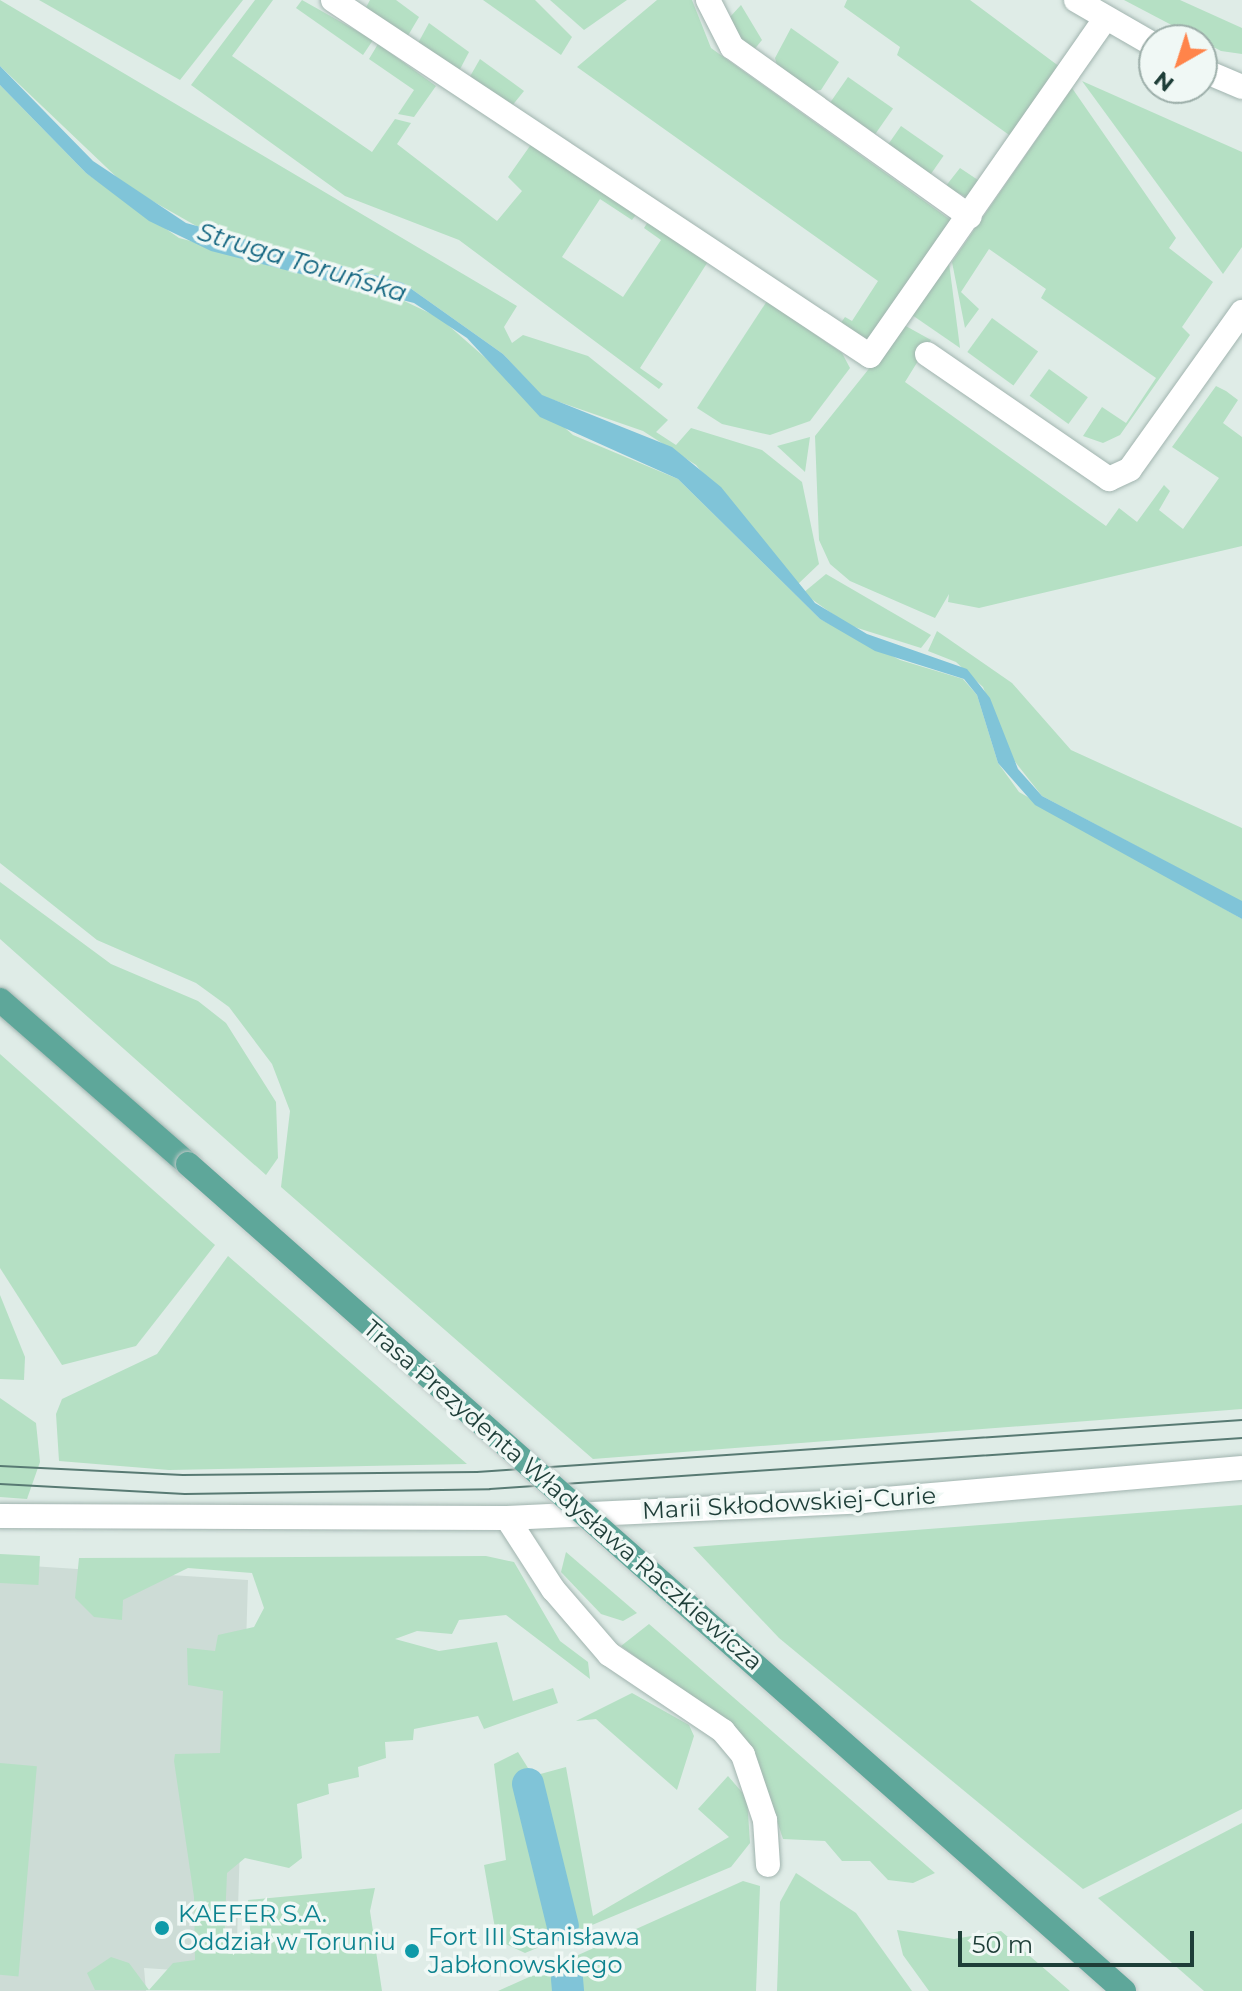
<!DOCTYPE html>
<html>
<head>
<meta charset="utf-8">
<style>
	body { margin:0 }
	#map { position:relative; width:1242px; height:1991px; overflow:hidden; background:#dfece7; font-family:Montserrat,sans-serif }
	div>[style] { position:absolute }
	.built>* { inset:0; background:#cddcd6 }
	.green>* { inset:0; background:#b5e0c4; transform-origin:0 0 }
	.water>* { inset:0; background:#80c4d8 }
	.canal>* { height:32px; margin:-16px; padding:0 16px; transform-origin:16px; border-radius:16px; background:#80c4d8 }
	.roads { filter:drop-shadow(0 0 2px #a1b4af) drop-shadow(0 0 2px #a1b4af) }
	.minor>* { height:24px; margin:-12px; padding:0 12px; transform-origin:12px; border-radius:12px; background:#fff }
	.major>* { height:24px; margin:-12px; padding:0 12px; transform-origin:12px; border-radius:12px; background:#5ea79a }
	.tram>* { height:2px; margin:-1px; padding:0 1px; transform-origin:1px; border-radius:1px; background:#587a73 }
	.bridges { filter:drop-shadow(0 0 2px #c0c9c7) drop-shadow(0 0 2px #c0c9c7) }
	.major-bridge>* { height:24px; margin:-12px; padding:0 12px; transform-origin:12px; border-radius:12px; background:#5ea79a }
	.dots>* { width:22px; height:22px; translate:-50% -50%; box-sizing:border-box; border:4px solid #f0f8f5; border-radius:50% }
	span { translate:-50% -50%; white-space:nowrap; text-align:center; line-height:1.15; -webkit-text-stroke:7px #f0f8f5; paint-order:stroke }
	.street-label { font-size:24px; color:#1e3e38 }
	.culture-label { font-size:24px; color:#0d838f }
	.left { translate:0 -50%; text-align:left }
	.water-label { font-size:26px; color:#126580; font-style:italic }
	.north { position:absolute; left:1138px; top:24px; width:80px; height:80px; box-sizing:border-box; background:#f0f8f5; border:2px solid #9caea9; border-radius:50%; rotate:219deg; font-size:22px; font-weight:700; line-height:32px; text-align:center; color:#1e3e38 }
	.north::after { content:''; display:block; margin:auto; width:28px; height:36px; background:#ff844a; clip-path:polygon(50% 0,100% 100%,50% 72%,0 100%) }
	.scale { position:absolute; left:958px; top:1931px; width:236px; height:36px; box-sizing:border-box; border:4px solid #1e3e38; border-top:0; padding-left:10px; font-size:24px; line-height:28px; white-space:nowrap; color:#1e3e38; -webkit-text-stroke:6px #f0f8f5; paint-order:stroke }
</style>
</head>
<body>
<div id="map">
	<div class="built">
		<div style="clip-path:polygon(0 1564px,248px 1580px,236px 1974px,144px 1968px,146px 1991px,0 1991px)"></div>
	</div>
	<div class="green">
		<div style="clip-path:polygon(0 0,517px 306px,504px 327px,512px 343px,523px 335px,588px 356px,668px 420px,656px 432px,676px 445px,691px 428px,762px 450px,802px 482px,819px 564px,797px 585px,696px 465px,643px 431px,542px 396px,503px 354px,403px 283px,214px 236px,126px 186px,0 66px)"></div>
		<div style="clip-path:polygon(39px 0,243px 0,180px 80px)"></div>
		<div style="clip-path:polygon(255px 0,273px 0,232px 56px,372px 152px,395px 119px,411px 123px,397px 144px,497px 221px,522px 191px,508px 177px,532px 143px,638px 212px,632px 220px,600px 199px,562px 257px,623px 297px,661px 240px,644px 228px,649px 220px,709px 260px,640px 368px,663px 384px,659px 389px,459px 240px,345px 196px,191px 85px)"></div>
		<div style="clip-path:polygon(302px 0,373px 40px,363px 55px,296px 8px)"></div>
		<div style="clip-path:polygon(370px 0,396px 0,419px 17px,406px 39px,364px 11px)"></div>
		<div style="clip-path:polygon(483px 0,535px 0,572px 37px,561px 55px)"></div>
		<div style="clip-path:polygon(550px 0,627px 0,584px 30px)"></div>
		<div style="clip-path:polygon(657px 0,692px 0,711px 48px,952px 221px,868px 340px,840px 324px,845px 317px,852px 321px,878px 281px,577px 67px)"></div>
		<div style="clip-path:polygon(847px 0,970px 0,1060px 67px,971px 199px,945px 187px,960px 168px,981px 182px,1012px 137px,897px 55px,900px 47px,844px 7px)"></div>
		<div style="clip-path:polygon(1124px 0,1180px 0,1242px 28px,1242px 54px,1221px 51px)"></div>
		<div style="clip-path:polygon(741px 5px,762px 40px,753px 51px,732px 35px,730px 17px)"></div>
		<div style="clip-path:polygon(429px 23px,469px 52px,458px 73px,417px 45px)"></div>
		<div style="clip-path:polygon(791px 28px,839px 62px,821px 90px,811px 91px,778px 69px,775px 58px)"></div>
		<div style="clip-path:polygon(378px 44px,436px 86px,414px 117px,398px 114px,414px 90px,369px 59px)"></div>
		<div style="clip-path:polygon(480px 59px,524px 91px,511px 107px,468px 80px)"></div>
		<div style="left:848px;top:77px;width:55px;height:31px;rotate:35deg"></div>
		<div style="clip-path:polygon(1082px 81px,1242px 152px,1242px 247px,1223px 274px)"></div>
		<div style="clip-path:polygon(0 85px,86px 173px,179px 238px,381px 290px,440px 318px,573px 435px,678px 479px,820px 619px,900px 660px,963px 679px,977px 695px,998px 763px,1019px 792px,1242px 919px,1242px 1409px,593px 1459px,281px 1187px,290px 1111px,272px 1064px,229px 1007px,196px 983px,97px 940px,0 863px)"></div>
		<div style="clip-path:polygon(1072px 88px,1176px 238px,1169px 248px,1213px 282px,1182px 327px,1190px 335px,1120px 435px,1103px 443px,1083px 436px,1102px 407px,1126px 423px,1156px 378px,1041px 298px,1046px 289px,989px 249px,961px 292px,979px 309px,965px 328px,952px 262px)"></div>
		<div style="left:901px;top:126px;width:52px;height:24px;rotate:35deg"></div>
		<div style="clip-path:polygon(949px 263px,960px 348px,912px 315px)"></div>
		<div style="clip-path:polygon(767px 301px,842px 353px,850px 368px,810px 421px,770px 435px,722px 424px,697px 408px)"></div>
		<div style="left:992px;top:318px;width:57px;height:42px;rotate:36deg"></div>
		<div style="clip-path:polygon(904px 325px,931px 340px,905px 382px,1106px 526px,1119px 508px,1137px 522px,1164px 485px,1170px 491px,1159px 510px,1183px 529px,1219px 478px,1172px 447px,1216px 386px,1226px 391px,1238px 400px,1223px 423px,1242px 437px,1242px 546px,979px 608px,948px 602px,949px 594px,935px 618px,850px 581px,830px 564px,819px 540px,815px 436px)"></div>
		<div style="left:1049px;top:369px;width:48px;height:33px;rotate:36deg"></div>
		<div style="clip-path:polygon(810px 437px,805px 472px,777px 446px)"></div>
		<div style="clip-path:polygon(826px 574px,931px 635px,921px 648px,848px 625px,803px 593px)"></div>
		<div style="clip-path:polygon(937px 631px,1012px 683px,1071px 750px,1242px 828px,1242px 902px,1042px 796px,1009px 754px,983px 687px,956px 662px,928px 651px)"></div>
		<div style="clip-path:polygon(0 882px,111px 964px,198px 1001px,226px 1023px,276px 1102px,278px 1158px,266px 1175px,0 939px)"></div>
		<div style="clip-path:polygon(0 1054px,215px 1245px,136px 1346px,62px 1365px,0 1268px)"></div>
		<div style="clip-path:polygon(228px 1256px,467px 1464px,169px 1470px,59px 1461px,56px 1414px,62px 1399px,157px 1354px)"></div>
		<div style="clip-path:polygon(0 1295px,25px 1357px,24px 1380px,0 1379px)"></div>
		<div style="clip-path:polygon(0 1398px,36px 1423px,40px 1462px,27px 1499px,0 1497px)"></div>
		<div style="clip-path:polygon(1242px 1505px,1242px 1809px,1083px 1889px,779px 1638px,693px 1547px)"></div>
		<div style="clip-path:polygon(566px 1552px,637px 1613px,623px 1621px,601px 1614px,561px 1572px)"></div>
		<div style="left:0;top:1554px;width:40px;height:29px;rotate:3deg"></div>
		<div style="clip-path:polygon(486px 1556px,514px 1562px,560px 1641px,588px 1662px,590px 1679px,506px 1615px,459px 1620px,452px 1634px,417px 1631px,395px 1639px,439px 1651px,497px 1642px,513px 1701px,553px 1688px,558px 1703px,484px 1729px,478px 1716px,414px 1729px,413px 1740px,385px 1742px,386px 1758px,358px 1767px,359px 1777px,328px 1784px,329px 1794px,297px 1804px,302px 1858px,289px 1868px,245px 1858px,227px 1873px,224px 1946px,251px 1943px,248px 1900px,375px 1888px,370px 1911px,382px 1991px,95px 1990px,87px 1973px,111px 1957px,129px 1963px,149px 1990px,173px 1963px,195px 1960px,194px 1897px,174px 1761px,175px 1754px,220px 1753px,223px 1691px,188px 1685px,187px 1648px,215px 1651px,218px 1635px,254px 1627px,264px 1608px,252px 1573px,188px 1568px,123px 1600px,122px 1620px,94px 1617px,75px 1598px,79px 1558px)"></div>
		<div style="clip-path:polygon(649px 1624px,935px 1873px,913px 1883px,888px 1880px,870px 1861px,842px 1861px,825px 1841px,783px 1839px,757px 1760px,729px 1726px,621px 1646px)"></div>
		<div style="clip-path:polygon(632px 1693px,689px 1725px,694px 1736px,677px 1790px,596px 1719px,576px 1721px)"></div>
		<div style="clip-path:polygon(518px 1752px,533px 1776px,566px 1767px,593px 1916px,729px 1837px,698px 1809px,728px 1776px,747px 1798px,750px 1843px,731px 1867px,525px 1953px,497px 1940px,484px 1865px,506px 1860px,494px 1764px)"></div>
		<div style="left:0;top:1763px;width:37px;height:211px;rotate:5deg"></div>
		<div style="clip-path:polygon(1242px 1823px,1242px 1991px,1204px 1991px,1098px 1898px)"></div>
		<div style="clip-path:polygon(796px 1873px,856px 1913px,912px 1991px,777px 1991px,780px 1902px)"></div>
		<div style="clip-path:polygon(743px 1881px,760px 1886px,756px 1991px,498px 1991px)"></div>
		<div style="clip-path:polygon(897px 1930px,954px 1939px,1001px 1931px,1070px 1991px,929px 1991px,903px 1955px)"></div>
	</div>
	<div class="water">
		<div style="clip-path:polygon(0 66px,93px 161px,186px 223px,403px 283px,503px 354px,542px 395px,672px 447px,721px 487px,815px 603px,867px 634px,967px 669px,990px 698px,1018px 769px,1042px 796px,1242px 901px,1242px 919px,1035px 805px,998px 763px,977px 695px,964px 679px,875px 651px,820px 619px,678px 479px,540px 417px,467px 338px,414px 303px,211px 251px,149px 221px,86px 173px,0 85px)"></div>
	</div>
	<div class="canal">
		<div style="left:528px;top:1784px;width:146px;rotate:76.2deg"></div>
		<div style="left:567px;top:1979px;width:12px;rotate:85deg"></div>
	</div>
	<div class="roads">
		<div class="minor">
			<div style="left:333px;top:0;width:644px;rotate:33.54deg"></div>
			<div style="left:870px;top:356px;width:411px;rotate:-55.1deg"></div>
			<div style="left:708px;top:0;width:53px;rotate:62.9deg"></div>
			<div style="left:732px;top:47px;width:292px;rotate:35.5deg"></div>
			<div style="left:1076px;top:0;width:90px;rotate:30deg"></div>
			<div style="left:1202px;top:70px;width:43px;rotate:23deg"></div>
			<div style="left:927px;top:354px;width:221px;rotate:34.5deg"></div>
			<div style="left:1109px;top:479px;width:23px;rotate:-25deg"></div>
			<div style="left:1130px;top:469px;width:193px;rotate:-54.5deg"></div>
			<div style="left:0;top:1516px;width:507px;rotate:0.23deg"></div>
			<div style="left:507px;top:1518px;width:356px;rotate:-2.7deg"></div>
			<div style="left:863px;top:1501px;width:380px;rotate:-5deg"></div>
			<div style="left:507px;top:1518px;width:85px;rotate:57.1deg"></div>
			<div style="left:553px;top:1589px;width:86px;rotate:49.3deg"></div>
			<div style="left:609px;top:1654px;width:138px;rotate:34deg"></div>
			<div style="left:723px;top:1731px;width:31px;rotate:50deg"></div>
			<div style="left:743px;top:1755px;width:69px;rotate:71.3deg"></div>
			<div style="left:765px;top:1820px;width:45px;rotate:86.2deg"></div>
		</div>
		<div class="major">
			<div style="left:0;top:1000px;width:249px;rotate:41.1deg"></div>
		</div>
	</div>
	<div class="tram">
		<div style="left:0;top:1466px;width:183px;rotate:2.8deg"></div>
		<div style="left:183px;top:1475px;width:294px;rotate:-0.6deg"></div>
		<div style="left:477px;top:1472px;width:767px;rotate:-3.89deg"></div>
		<div style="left:0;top:1484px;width:185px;rotate:3.1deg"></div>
		<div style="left:185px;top:1494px;width:305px;rotate:-0.9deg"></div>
		<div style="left:490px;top:1489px;width:754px;rotate:-3.88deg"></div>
	</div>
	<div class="bridges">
		<div class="major-bridge">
			<div style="left:188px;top:1164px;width:1249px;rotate:41.46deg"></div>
		</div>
	</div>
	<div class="dots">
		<div style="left:162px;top:1928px;background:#0f9aa8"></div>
		<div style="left:412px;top:1951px;background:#0f9aa8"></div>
	</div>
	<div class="street-label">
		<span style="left:563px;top:1495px;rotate:41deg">Trasa Prezydenta Władysława Raczkiewicza</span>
		<span style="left:789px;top:1503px;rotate:-3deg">Marii Skłodowskiej-Curie</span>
	</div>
	<div class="culture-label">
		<span class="left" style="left:178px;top:1928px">KAEFER S.A.<br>Oddział w Toruniu</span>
		<span class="left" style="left:428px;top:1951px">Fort III Stanisława<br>Jabłonowskiego</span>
	</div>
	<div class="water-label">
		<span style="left:302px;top:263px;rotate:17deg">Struga Toruńska</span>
	</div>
	<div class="north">N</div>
	<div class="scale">50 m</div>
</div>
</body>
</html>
